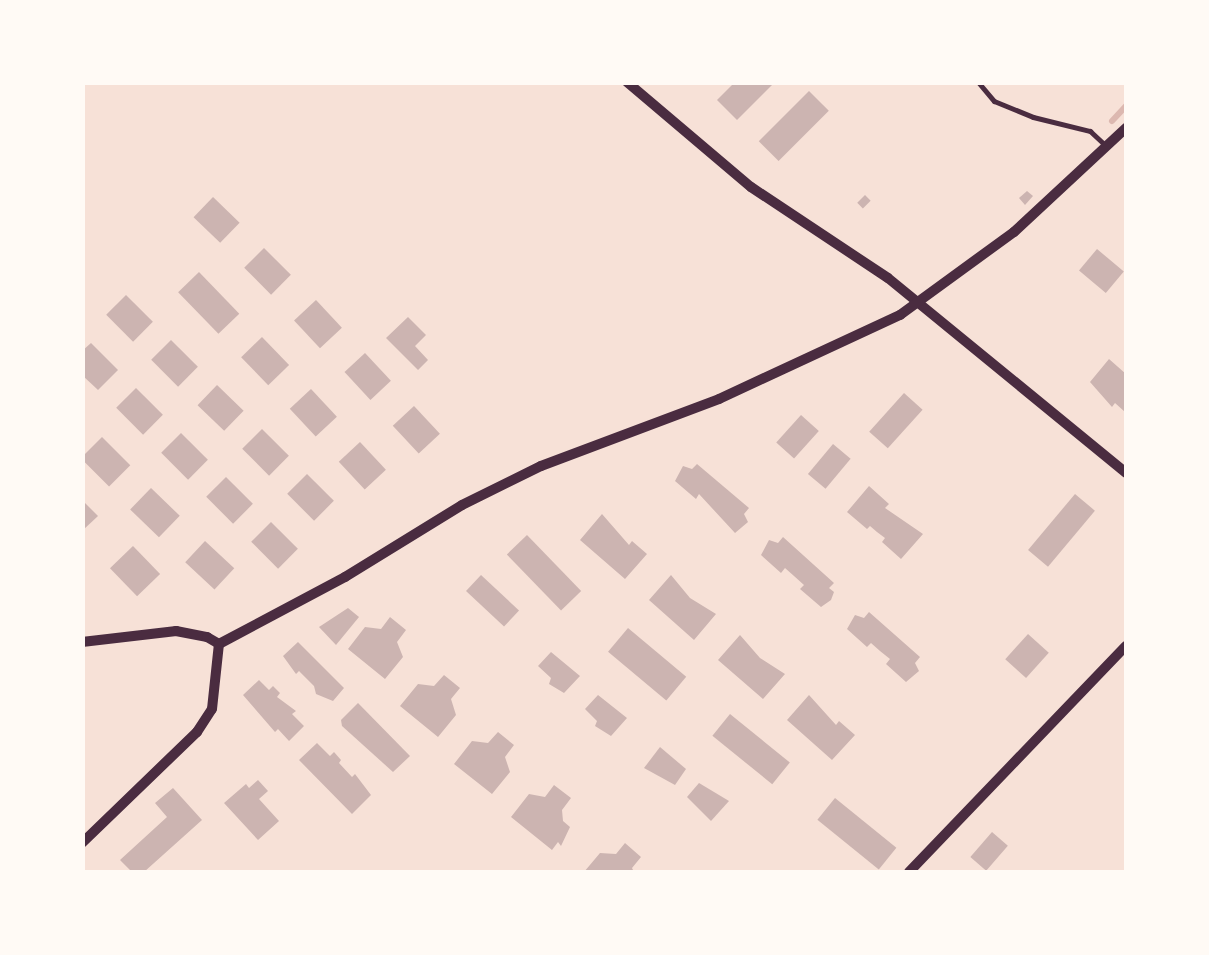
<!DOCTYPE html>
<html>
<head>
<meta charset="utf-8">
<style>
	body { margin:0 }
	#map { position:relative; width:1209px; height:955px; overflow:hidden; background:#f7e1d7; font-family:Raleway,sans-serif }
	div>[style] { position:absolute }
	.stream>* { height:6px; margin:-3px; padding:0 3px; transform-origin:3px; border-radius:3px; background:#dcb8b0 }
	.building>* { inset:0; background:#ccb4b1; transform-origin:0 0 }
	.service>* { height:5px; margin:-2.5px; padding:0 2.5px; transform-origin:2.5px; border-radius:2.5px; background:#4a2c40 }
	.minor>* { height:10px; margin:-5px; padding:0 5px; transform-origin:5px; border-radius:5px; background:#4a2c40 }
	span { translate:-50% -50%; white-space:nowrap; text-align:center; line-height:1.15; -webkit-text-stroke:8px #fffaf5; paint-order:stroke }
	.frame { position:absolute; inset:0; border:85px solid #fffaf5; pointer-events:none }
</style>
</head>
<body>
<div id="map">
	<div class="stream">
		<div style="left:1112px;top:121px;width:21px;rotate:-47deg"></div>
	</div>
	<div class="building">
		<div style="clip-path:polygon(735px 82px,775px 82px,737px 120px,717px 100px)"></div>
		<div style="left:809px;top:91px;width:28px;height:71px;rotate:45deg"></div>
		<div style="clip-path:polygon(1027px 191px,1033px 196px,1025px 205px,1019px 198px)"></div>
		<div style="left:865px;top:195px;width:8px;height:11px;rotate:45deg"></div>
		<div style="left:213px;top:197px;width:37px;height:28px;rotate:44deg"></div>
		<div style="left:264px;top:248px;width:38px;height:28px;rotate:45deg"></div>
		<div style="left:1097px;top:249px;width:35px;height:28px;rotate:40deg"></div>
		<div style="left:199px;top:272px;width:58px;height:29px;rotate:46deg"></div>
		<div style="left:126px;top:295px;width:38px;height:28px;rotate:45deg"></div>
		<div style="left:316px;top:300px;width:38px;height:30px;rotate:47deg"></div>
		<div style="clip-path:polygon(408px 317px,426px 335px,415px 346px,428px 360px,418px 370px,386px 338px)"></div>
		<div style="left:262px;top:337px;width:39px;height:29px;rotate:46deg"></div>
		<div style="left:171px;top:340px;width:38px;height:28px;rotate:45deg"></div>
		<div style="clip-path:polygon(91px 343px,118px 370px,98px 390px,82px 375px,82px 351px)"></div>
		<div style="left:365px;top:353px;width:38px;height:28px;rotate:47deg"></div>
		<div style="clip-path:polygon(1109px 359px,1126px 374px,1125px 412px,1115px 403px,1112px 407px,1090px 382px)"></div>
		<div style="left:217px;top:385px;width:37px;height:28px;rotate:44deg"></div>
		<div style="left:136px;top:388px;width:38px;height:28px;rotate:45deg"></div>
		<div style="left:311px;top:389px;width:38px;height:29px;rotate:47deg"></div>
		<div style="left:904px;top:393px;width:25px;height:52px;rotate:42deg"></div>
		<div style="left:414px;top:406px;width:38px;height:29px;rotate:47deg"></div>
		<div style="left:801px;top:415px;width:24px;height:37px;rotate:42deg"></div>
		<div style="left:262px;top:429px;width:38px;height:28px;rotate:45deg"></div>
		<div style="left:181px;top:433px;width:38px;height:28px;rotate:45deg"></div>
		<div style="left:102px;top:437px;width:40px;height:30px;rotate:45deg"></div>
		<div style="left:360px;top:442px;width:38px;height:29px;rotate:47deg"></div>
		<div style="left:833px;top:444px;width:23px;height:39px;rotate:40deg"></div>
		<div style="clip-path:polygon(697px 464px,749px 508px,744px 514px,748px 522px,735px 533px,699px 494px,696px 499px,675px 481px,683px 466px,692px 469px)"></div>
		<div style="left:307px;top:474px;width:38px;height:28px;rotate:45deg"></div>
		<div style="left:226px;top:477px;width:38px;height:28px;rotate:45deg"></div>
		<div style="clip-path:polygon(869px 486px,889px 504px,885px 508px,923px 534px,901px 559px,882px 542px,885px 538px,877px 532px,870px 526px,867px 529px,847px 512px)"></div>
		<div style="left:151px;top:488px;width:40px;height:30px;rotate:44deg"></div>
		<div style="left:1075px;top:494px;width:26px;height:73px;rotate:40deg"></div>
		<div style="clip-path:polygon(82px 500px,98px 516px,82px 531px)"></div>
		<div style="clip-path:polygon(602px 514px,629px 545px,632px 541px,647px 554px,625px 579px,580px 540px)"></div>
		<div style="left:271px;top:522px;width:38px;height:28px;rotate:45deg"></div>
		<div style="left:527px;top:535px;width:78px;height:28px;rotate:46deg"></div>
		<div style="clip-path:polygon(783px 537px,834px 583px,829px 588px,834px 592px,831px 600px,821px 607px,800px 589px,804px 585px,794px 576px,785px 568px,781px 573px,761px 555px,769px 540px,778px 543px)"></div>
		<div style="left:205px;top:541px;width:40px;height:29px;rotate:43deg"></div>
		<div style="left:133px;top:546px;width:39px;height:32px;rotate:46deg"></div>
		<div style="left:481px;top:575px;width:52px;height:22px;rotate:43deg"></div>
		<div style="clip-path:polygon(671px 575px,690px 598px,716px 614px,694px 640px,649px 600px)"></div>
		<div style="clip-path:polygon(348px 608px,359px 617px,336px 645px,319px 627px)"></div>
		<div style="clip-path:polygon(869px 612px,920px 657px,915px 663px,919px 671px,906px 682px,886px 664px,890px 659px,880px 651px,871px 643px,867px 647px,847px 629px,855px 615px,864px 618px)"></div>
		<div style="clip-path:polygon(390px 617px,406px 630px,397px 642px,403px 657px,385px 679px,348px 649px,365px 627px,381px 629px)"></div>
		<div style="left:628px;top:628px;width:76px;height:31px;rotate:40deg"></div>
		<div style="left:1028px;top:634px;width:28px;height:34px;rotate:42deg"></div>
		<div style="clip-path:polygon(740px 635px,760px 658px,785px 674px,763px 699px,718px 660px)"></div>
		<div style="clip-path:polygon(298px 642px,344px 688px,333px 701px,316px 694px,314px 686px,299px 671px,296px 674px,283px 656px)"></div>
		<div style="clip-path:polygon(551px 652px,580px 676px,564px 693px,549px 684px,551px 678px,538px 666px)"></div>
		<div style="clip-path:polygon(444px 675px,460px 688px,451px 699px,456px 715px,438px 737px,400px 706px,418px 684px,434px 686px)"></div>
		<div style="clip-path:polygon(259px 680px,269px 690px,273px 686px,280px 693px,277px 697px,296px 711px,292px 714px,304px 726px,289px 741px,278px 729px,275px 732px,243px 695px)"></div>
		<div style="clip-path:polygon(598px 695px,627px 718px,611px 736px,595px 726px,597px 721px,585px 709px)"></div>
		<div style="clip-path:polygon(809px 695px,836px 725px,839px 721px,855px 735px,832px 760px,787px 720px)"></div>
		<div style="clip-path:polygon(358px 703px,410px 756px,393px 772px,342px 726px,341px 720px)"></div>
		<div style="left:730px;top:714px;width:77px;height:28px;rotate:39deg"></div>
		<div style="clip-path:polygon(498px 732px,514px 745px,505px 757px,510px 772px,492px 794px,454px 764px,472px 741px,488px 743px)"></div>
		<div style="clip-path:polygon(317px 743px,330px 756px,334px 752px,341px 760px,339px 763px,352px 777px,355px 774px,371px 795px,352px 814px,299px 760px)"></div>
		<div style="clip-path:polygon(660px 747px,686px 769px,675px 785px,644px 768px)"></div>
		<div style="clip-path:polygon(258px 780px,268px 791px,259px 799px,279px 821px,258px 840px,224px 803px,246px 784px,249px 788px)"></div>
		<div style="clip-path:polygon(699px 783px,729px 801px,711px 821px,687px 797px)"></div>
		<div style="clip-path:polygon(554px 785px,571px 798px,562px 810px,563px 821px,570px 827px,561px 846px,558px 842px,552px 850px,511px 817px,529px 794px,545px 797px)"></div>
		<div style="clip-path:polygon(173px 788px,202px 820px,144px 872px,132px 872px,120px 860px,167px 817px,155px 803px)"></div>
		<div style="left:835px;top:798px;width:79px;height:28px;rotate:39deg"></div>
		<div style="left:992px;top:832px;width:21px;height:33px;rotate:41deg"></div>
		<div style="clip-path:polygon(625px 843px,641px 857px,632px 868px,634px 872px,584px 872px,600px 853px,616px 854px)"></div>
	</div>
	<div class="service">
		<div style="left:978px;top:82px;width:25px;rotate:50deg"></div>
		<div style="left:994px;top:101px;width:42px;rotate:22.3deg"></div>
		<div style="left:1033px;top:117px;width:59px;rotate:13.8deg"></div>
		<div style="left:1090px;top:131px;width:22px;rotate:43deg"></div>
	</div>
	<div class="minor">
		<div style="left:627px;top:82px;width:162px;rotate:40.3deg"></div>
		<div style="left:751px;top:187px;width:164px;rotate:33.6deg"></div>
		<div style="left:888px;top:278px;width:308px;rotate:39.3deg"></div>
		<div style="left:82px;top:642px;width:95px;rotate:-6.7deg"></div>
		<div style="left:176px;top:631px;width:32px;rotate:11deg"></div>
		<div style="left:207px;top:637px;width:14px;rotate:30deg"></div>
		<div style="left:219px;top:644px;width:143px;rotate:-28deg"></div>
		<div style="left:345px;top:577px;width:137px;rotate:-31.6deg"></div>
		<div style="left:462px;top:505px;width:88px;rotate:-26.3deg"></div>
		<div style="left:541px;top:466px;width:190px;rotate:-20.6deg"></div>
		<div style="left:719px;top:399px;width:200px;rotate:-24.9deg"></div>
		<div style="left:900px;top:315px;width:141px;rotate:-36.1deg"></div>
		<div style="left:1014px;top:232px;width:153px;rotate:-42.9deg"></div>
		<div style="left:82px;top:843px;width:160px;rotate:-44deg"></div>
		<div style="left:197px;top:732px;width:27px;rotate:-57deg"></div>
		<div style="left:212px;top:709px;width:65px;rotate:-83.9deg"></div>
		<div style="left:909px;top:872px;width:313px;rotate:-46.2deg"></div>
	</div>
	<div class="frame"></div>
</div>
</body>
</html>
